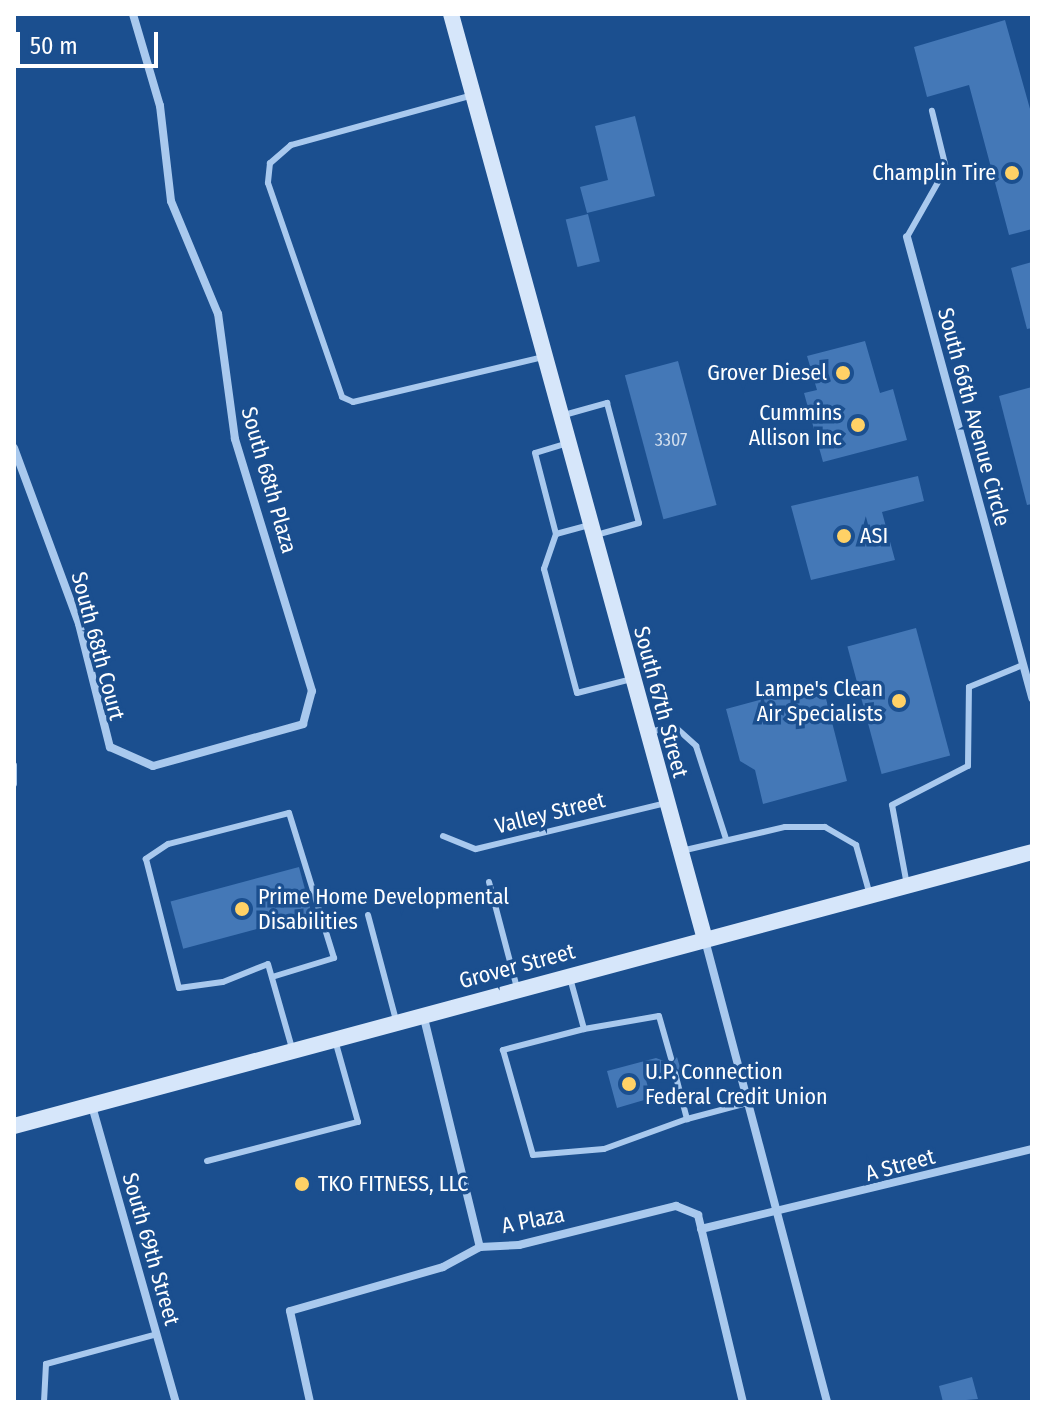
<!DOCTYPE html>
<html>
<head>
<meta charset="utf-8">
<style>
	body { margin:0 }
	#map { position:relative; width:1046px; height:1416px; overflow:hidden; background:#1b4f8f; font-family:"Fira Sans Condensed",sans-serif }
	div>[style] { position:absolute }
	.building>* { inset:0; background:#4478b7; transform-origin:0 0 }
	.lane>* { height:6px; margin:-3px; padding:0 3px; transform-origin:3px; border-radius:3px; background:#a9c9ee }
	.street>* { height:8px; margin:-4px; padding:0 4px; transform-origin:4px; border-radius:4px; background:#a9c9ee }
	.secondary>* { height:16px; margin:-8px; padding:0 8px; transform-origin:8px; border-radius:8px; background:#d6e6fa }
	.dots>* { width:22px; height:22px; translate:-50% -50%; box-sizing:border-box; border:4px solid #1b4f8f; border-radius:50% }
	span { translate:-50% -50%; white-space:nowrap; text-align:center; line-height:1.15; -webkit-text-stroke:7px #1b4f8f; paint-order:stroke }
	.number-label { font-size:18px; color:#d0dded }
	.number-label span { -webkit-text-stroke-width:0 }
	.poi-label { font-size:22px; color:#fff }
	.right { translate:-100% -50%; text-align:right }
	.left { translate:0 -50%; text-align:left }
	.street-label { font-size:22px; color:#fff }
	.frame { position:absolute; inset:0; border:16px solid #fff; pointer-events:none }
	.scale { position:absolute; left:16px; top:32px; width:142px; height:36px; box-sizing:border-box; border:4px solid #fff; border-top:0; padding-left:10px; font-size:24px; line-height:28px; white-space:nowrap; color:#fff; -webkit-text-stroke:6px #1b4f8f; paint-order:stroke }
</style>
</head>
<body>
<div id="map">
	<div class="building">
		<div style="clip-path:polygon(1005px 20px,1032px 116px,1032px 229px,1009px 235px,969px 85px,927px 97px,914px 47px)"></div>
		<div style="clip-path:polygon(635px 116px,655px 196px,587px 213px,580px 187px,608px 180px,595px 126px)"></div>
		<div style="left:588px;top:214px;width:49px;height:23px;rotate:76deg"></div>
		<div style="clip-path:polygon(1032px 262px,1032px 328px,1027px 329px,1011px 268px)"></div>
		<div style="clip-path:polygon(865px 341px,880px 393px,893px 389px,907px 440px,823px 462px,804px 393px,817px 390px,807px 356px)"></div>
		<div style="left:678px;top:361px;width:149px;height:55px;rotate:75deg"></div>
		<div style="clip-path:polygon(1032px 387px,1032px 504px,1027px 505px,999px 396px)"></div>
		<div style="clip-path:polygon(918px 476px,924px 501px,882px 512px,895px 560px,811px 580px,791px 506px)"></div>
		<div style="left:916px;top:628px;width:132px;height:71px;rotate:75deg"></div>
		<div style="clip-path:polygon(822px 683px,847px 781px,763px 804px,755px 770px,740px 761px,726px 709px)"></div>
		<div style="left:299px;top:867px;width:49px;height:133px;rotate:75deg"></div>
		<div style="clip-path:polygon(677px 1057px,681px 1071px,673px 1067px,646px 1080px,651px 1098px,617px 1108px,607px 1071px,656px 1058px,672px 1064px)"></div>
		<div style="clip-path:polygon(972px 1377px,978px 1399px,943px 1402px,939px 1386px)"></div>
	</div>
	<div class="lane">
		<div style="left:473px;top:95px;width:189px;rotate:164.6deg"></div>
		<div style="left:291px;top:145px;width:28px;rotate:139deg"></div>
		<div style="left:270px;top:163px;width:20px;rotate:96deg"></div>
		<div style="left:268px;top:183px;width:226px;rotate:70.9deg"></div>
		<div style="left:342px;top:397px;width:12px;rotate:24deg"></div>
		<div style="left:353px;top:402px;width:196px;rotate:-13.3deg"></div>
		<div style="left:907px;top:237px;width:79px;rotate:-60.5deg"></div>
		<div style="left:946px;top:168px;width:59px;rotate:-103.8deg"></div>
		<div style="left:564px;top:415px;width:45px;rotate:-15.6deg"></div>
		<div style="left:607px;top:403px;width:124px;rotate:75.1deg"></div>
		<div style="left:639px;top:523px;width:45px;rotate:164.4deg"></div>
		<div style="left:568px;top:443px;width:34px;rotate:163deg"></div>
		<div style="left:535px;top:453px;width:84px;rotate:75.5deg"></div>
		<div style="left:556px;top:534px;width:35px;rotate:-15deg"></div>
		<div style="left:556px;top:534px;width:37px;rotate:109deg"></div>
		<div style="left:544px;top:569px;width:128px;rotate:75.1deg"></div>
		<div style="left:577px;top:693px;width:57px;rotate:-14.3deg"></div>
		<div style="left:650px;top:732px;width:25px;rotate:-14deg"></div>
		<div style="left:674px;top:726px;width:30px;rotate:42deg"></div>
		<div style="left:696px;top:746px;width:98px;rotate:72.1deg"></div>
		<div style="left:14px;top:765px;width:19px;rotate:90deg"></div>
		<div style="left:443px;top:836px;width:35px;rotate:22deg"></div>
		<div style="left:476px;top:849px;width:195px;rotate:-13.6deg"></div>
		<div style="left:681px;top:851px;width:107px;rotate:-13deg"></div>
		<div style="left:785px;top:827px;width:40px"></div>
		<div style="left:825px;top:827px;width:36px;rotate:30deg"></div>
		<div style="left:856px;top:845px;width:52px;rotate:74.4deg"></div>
		<div style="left:489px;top:882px;width:110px;rotate:75.2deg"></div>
		<div style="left:907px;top:885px;width:81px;rotate:-100.6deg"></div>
		<div style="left:892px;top:805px;width:85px;rotate:-27.2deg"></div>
		<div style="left:968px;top:766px;width:79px;rotate:-89.3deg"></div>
		<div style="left:969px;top:687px;width:58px;rotate:-22.2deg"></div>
		<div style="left:368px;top:915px;width:109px;rotate:75.1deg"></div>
		<div style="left:272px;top:977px;width:65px;rotate:-17deg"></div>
		<div style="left:334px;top:958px;width:152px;rotate:-107.2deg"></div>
		<div style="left:289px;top:813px;width:125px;rotate:165.6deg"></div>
		<div style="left:168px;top:844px;width:27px;rotate:146deg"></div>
		<div style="left:146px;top:859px;width:133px;rotate:75.7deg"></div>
		<div style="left:179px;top:988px;width:44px;rotate:-7.8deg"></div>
		<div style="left:223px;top:982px;width:48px;rotate:-21.8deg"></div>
		<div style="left:268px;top:964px;width:87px;rotate:74.1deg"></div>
		<div style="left:570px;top:978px;width:53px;rotate:74.6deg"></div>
		<div style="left:584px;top:1029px;width:76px;rotate:-9.8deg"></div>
		<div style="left:659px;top:1016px;width:44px;rotate:74.1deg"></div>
		<div style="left:584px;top:1029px;width:84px;rotate:165.5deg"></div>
		<div style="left:503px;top:1050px;width:109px;rotate:74.1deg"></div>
		<div style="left:533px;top:1155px;width:71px;rotate:-4.8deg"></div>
		<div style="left:604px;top:1149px;width:88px;rotate:-19.9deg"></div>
		<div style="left:675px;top:1073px;width:48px;rotate:75.4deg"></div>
		<div style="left:687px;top:1119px;width:62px;rotate:-14.9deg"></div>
		<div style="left:207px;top:1161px;width:156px;rotate:-14.5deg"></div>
		<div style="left:358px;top:1122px;width:85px;rotate:-105.7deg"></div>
		<div style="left:44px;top:1402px;width:38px;rotate:-87deg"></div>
		<div style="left:46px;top:1364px;width:115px;rotate:-15.1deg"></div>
	</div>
	<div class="street">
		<div style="left:907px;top:237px;width:478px;rotate:74.8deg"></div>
		<div style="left:14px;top:448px;width:188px;rotate:69.7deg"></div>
		<div style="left:79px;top:624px;width:127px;rotate:75.9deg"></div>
		<div style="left:110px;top:747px;width:47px;rotate:23.8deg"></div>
		<div style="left:153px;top:766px;width:156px;rotate:-15.6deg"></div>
		<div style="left:303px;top:724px;width:34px;rotate:-75deg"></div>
		<div style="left:312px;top:691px;width:264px;rotate:-107deg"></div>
		<div style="left:235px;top:439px;width:126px;rotate:-97.7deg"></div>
		<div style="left:218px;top:314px;width:122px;rotate:-112.6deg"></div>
		<div style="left:171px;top:201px;width:96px;rotate:-96.6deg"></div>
		<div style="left:160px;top:106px;width:96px;rotate:-106.4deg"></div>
		<div style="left:705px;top:940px;width:478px;rotate:75.2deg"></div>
		<div style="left:423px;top:1014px;width:240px;rotate:76.3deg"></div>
		<div style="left:92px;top:1106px;width:308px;rotate:74.2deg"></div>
		<div style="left:701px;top:1229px;width:341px;rotate:-13.6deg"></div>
		<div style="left:310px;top:1402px;width:93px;rotate:-102.4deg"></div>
		<div style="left:290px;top:1311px;width:159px;rotate:-16deg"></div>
		<div style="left:443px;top:1267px;width:42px;rotate:-28.4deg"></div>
		<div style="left:480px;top:1247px;width:39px;rotate:-3deg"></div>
		<div style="left:519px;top:1245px;width:162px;rotate:-14deg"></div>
		<div style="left:676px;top:1206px;width:24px;rotate:22deg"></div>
		<div style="left:698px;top:1215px;width:192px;rotate:76.5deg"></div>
	</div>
	<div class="secondary">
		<div style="left:451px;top:14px;width:959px;rotate:74.65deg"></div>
		<div style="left:14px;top:1126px;width:1054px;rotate:-15.06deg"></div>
	</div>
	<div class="dots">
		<div style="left:1012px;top:173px;background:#ffd166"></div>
		<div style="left:843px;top:373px;background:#ffd166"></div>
		<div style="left:858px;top:425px;background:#ffd166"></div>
		<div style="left:844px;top:536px;background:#ffd166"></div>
		<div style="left:899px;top:701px;background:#ffd166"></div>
		<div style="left:242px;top:909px;background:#ffd166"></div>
		<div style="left:629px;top:1084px;background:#ffd166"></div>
		<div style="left:302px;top:1184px;background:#ffd166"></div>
	</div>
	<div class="number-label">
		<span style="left:671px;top:440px">3307</span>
	</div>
	<div class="poi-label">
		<span class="right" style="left:996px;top:173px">Champlin Tire</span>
		<span class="right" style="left:827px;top:373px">Grover Diesel</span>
		<span class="right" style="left:842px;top:425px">Cummins<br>Allison Inc</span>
		<span class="left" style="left:860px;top:536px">ASI</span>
		<span class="right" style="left:883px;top:701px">Lampe's Clean<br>Air Specialists</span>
		<span class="left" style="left:258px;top:909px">Prime Home Developmental<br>Disabilities</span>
		<span class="left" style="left:645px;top:1084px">U.P. Connection<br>Federal Credit Union</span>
		<span class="left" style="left:318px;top:1184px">TKO FITNESS, LLC</span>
	</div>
	<div class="street-label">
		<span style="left:974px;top:417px;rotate:75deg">South 66th Avenue Circle</span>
		<span style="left:269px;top:480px;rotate:74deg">South 68th Plaza</span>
		<span style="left:98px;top:646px;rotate:75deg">South 68th Court</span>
		<span style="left:661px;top:702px;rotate:75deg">South 67th Street</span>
		<span style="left:550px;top:813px;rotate:-14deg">Valley Street</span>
		<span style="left:517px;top:966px;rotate:-15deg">Grover Street</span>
		<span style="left:900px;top:1165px;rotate:-15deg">A Street</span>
		<span style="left:533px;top:1220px;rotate:-11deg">A Plaza</span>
		<span style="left:151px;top:1249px;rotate:74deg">South 69th Street</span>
	</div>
	<div class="frame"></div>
	<div class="scale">50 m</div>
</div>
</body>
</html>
